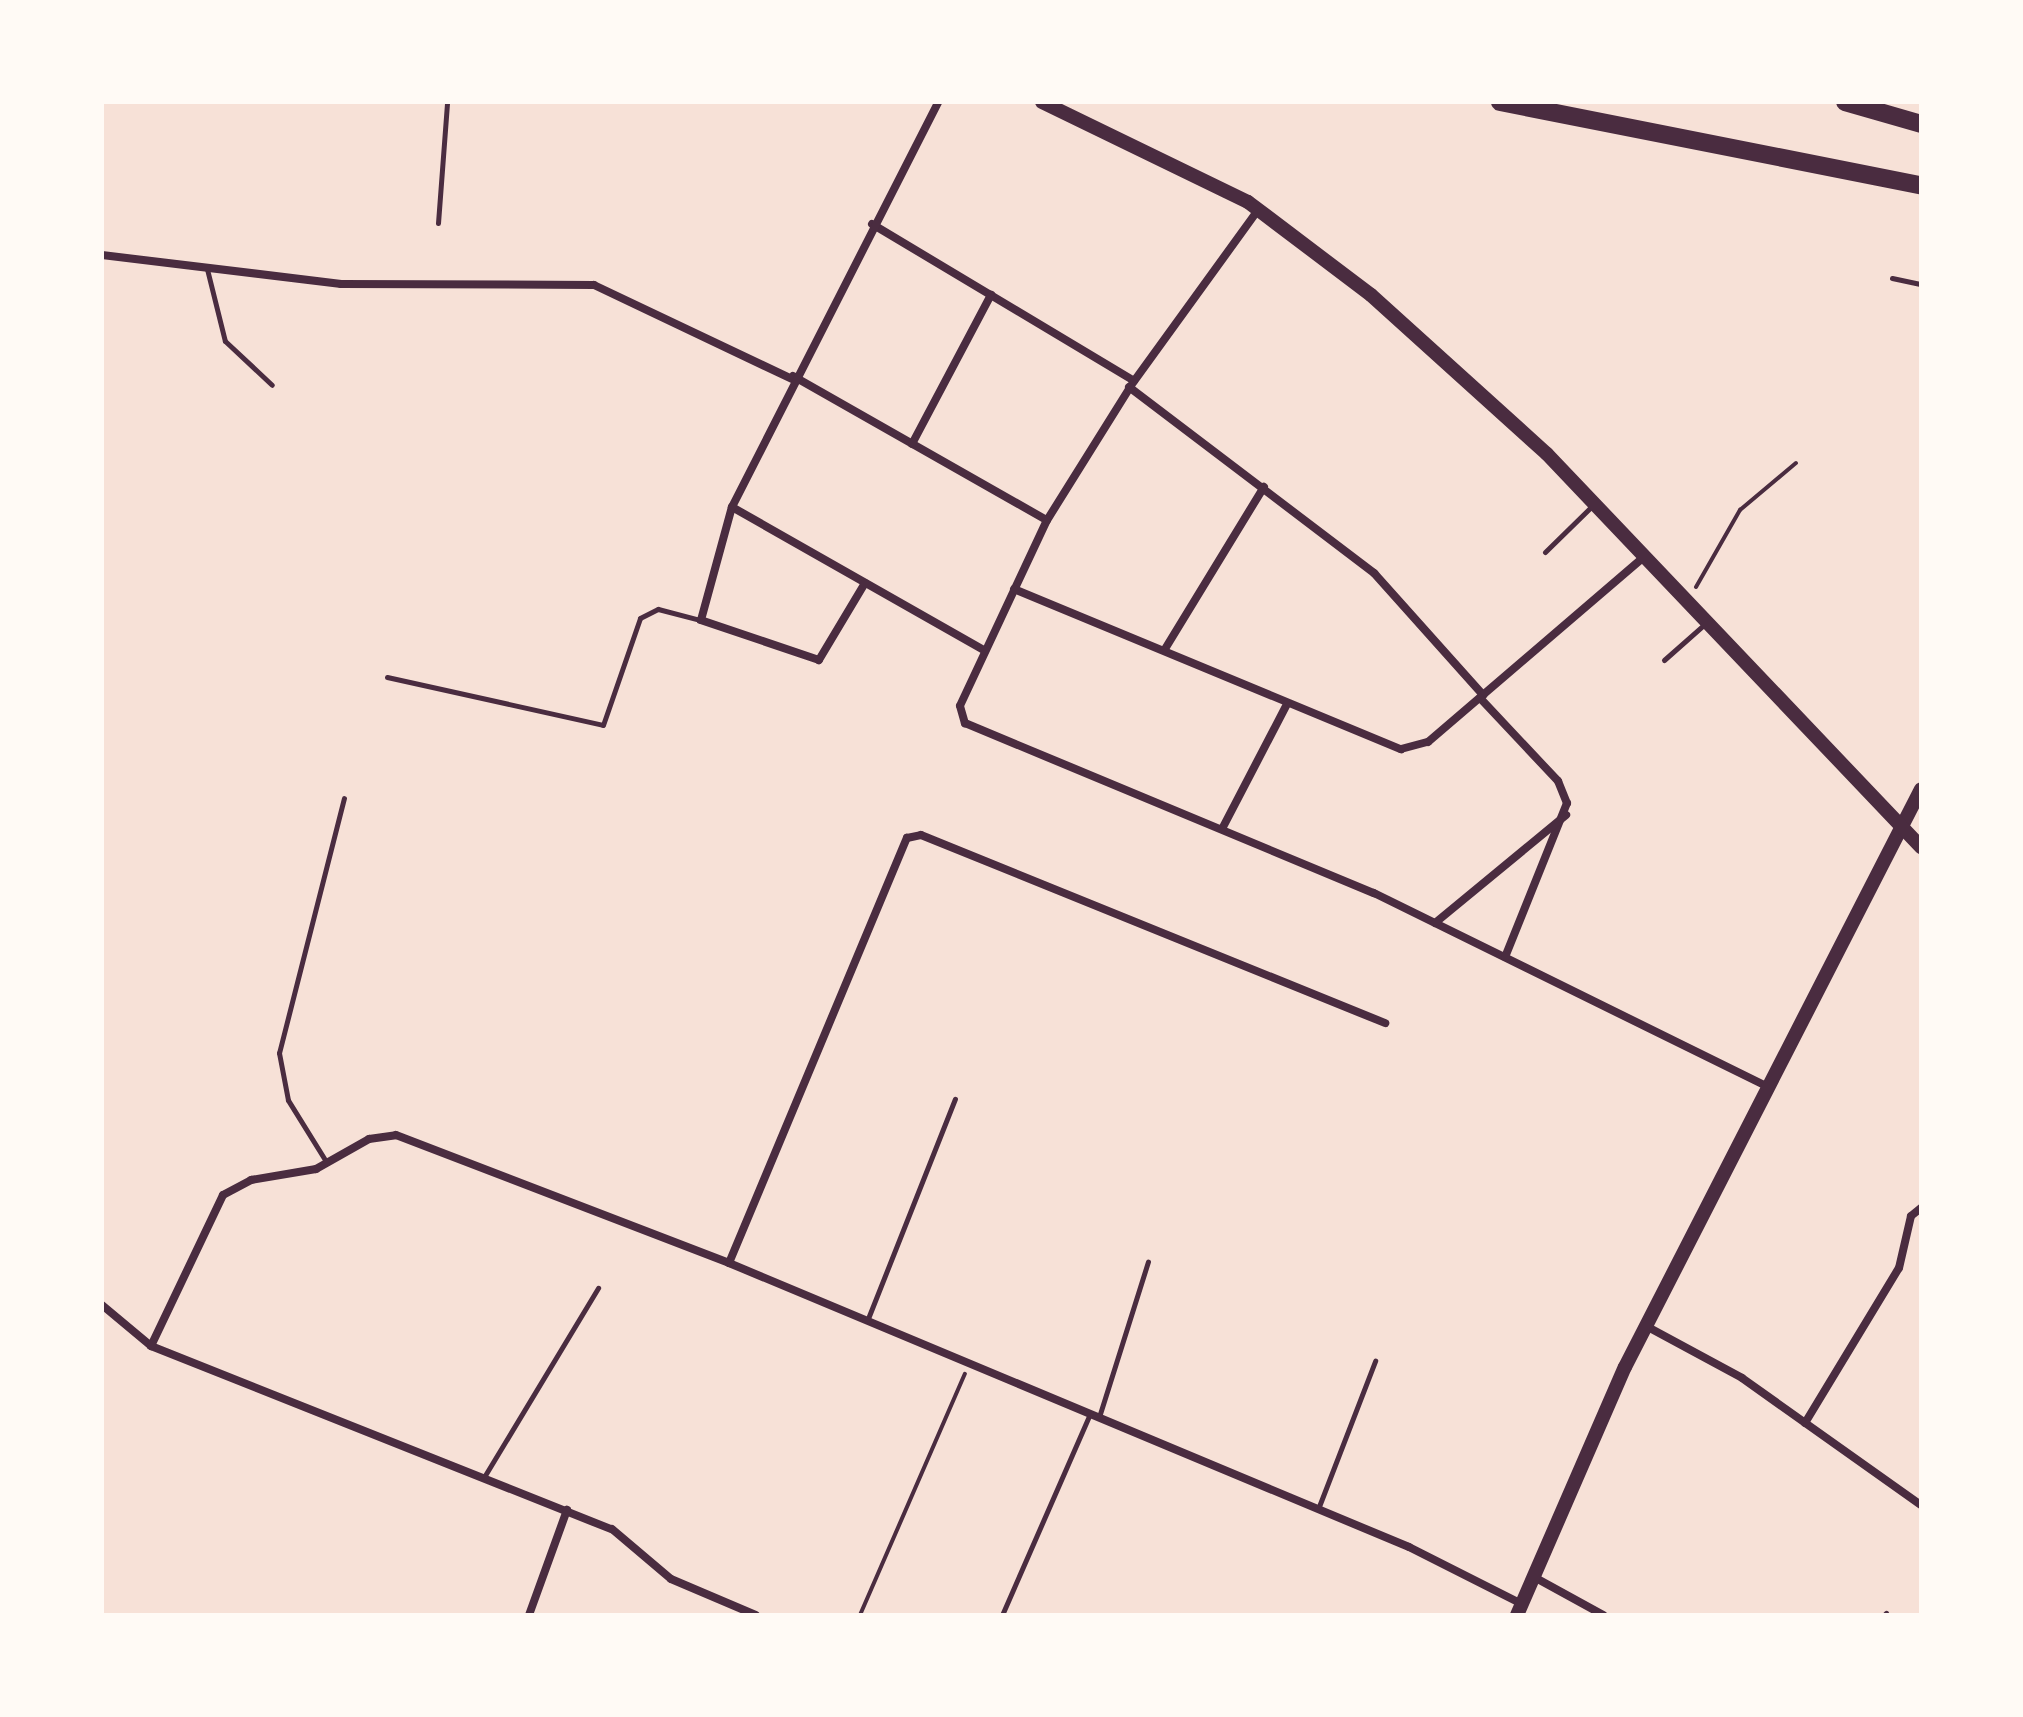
<!DOCTYPE html>
<html>
<head>
<meta charset="utf-8">
<style>
	body { margin:0 }
	#map { position:relative; width:2023px; height:1717px; overflow:hidden; background:#f7e1d7; font-family:"PT Serif",serif }
	div>[style] { position:absolute }
	.path>* { height:4px; margin:-2px; padding:0 2px; transform-origin:2px; border-radius:2px; background:#4a2c40 }
	.service>* { height:5px; margin:-2.5px; padding:0 2.5px; transform-origin:2.5px; border-radius:2.5px; background:#4a2c40 }
	.minor>* { height:8px; margin:-4px; padding:0 4px; transform-origin:4px; border-radius:4px; background:#4a2c40 }
	.tertiary>* { height:14px; margin:-7px; padding:0 7px; transform-origin:7px; border-radius:7px; background:#4a2c40 }
	.secondary>* { height:14px; margin:-7px; padding:0 7px; transform-origin:7px; border-radius:7px; background:#4a2c40 }
	.trunk>* { height:18px; margin:-9px; padding:0 9px; transform-origin:9px; border-radius:9px; background:#4a2c40 }
	span { translate:-50% -50%; white-space:nowrap; text-align:center; line-height:1.15; -webkit-text-stroke:6px #fffaf5; paint-order:stroke }
	.frame { position:absolute; inset:0; border:104px solid #fffaf5; pointer-events:none }
</style>
</head>
<body>
<div id="map">
	<div class="path">
		<div style="left:1696px;top:587px;width:89px;rotate:-60.3deg"></div>
		<div style="left:1740px;top:510px;width:73px;rotate:-40deg"></div>
		<div style="left:860px;top:1615px;width:263px;rotate:-66.5deg"></div>
	</div>
	<div class="service">
		<div style="left:438px;top:223px;width:121px;rotate:-85.7deg"></div>
		<div style="left:207px;top:269px;width:74px;rotate:76deg"></div>
		<div style="left:225px;top:341px;width:64px;rotate:43.1deg"></div>
		<div style="left:1892px;top:278px;width:30px;rotate:12deg"></div>
		<div style="left:1545px;top:552px;width:67px;rotate:-44.4deg"></div>
		<div style="left:1664px;top:660px;width:56px;rotate:-41.4deg"></div>
		<div style="left:387px;top:677px;width:221px;rotate:12.5deg"></div>
		<div style="left:603px;top:725px;width:113px;rotate:-70.9deg"></div>
		<div style="left:640px;top:618px;width:20px;rotate:-27deg"></div>
		<div style="left:658px;top:609px;width:43px;rotate:14.7deg"></div>
		<div style="left:327px;top:1163px;width:74px;rotate:-121.8deg"></div>
		<div style="left:288px;top:1100px;width:48px;rotate:-100.8deg"></div>
		<div style="left:279px;top:1053px;width:263px;rotate:-75.7deg"></div>
		<div style="left:867px;top:1321px;width:239px;rotate:-68.4deg"></div>
		<div style="left:1099px;top:1417px;width:163px;rotate:-72.5deg"></div>
		<div style="left:484px;top:1477px;width:221px;rotate:-58.9deg"></div>
		<div style="left:1318px;top:1509px;width:159px;rotate:-68.9deg"></div>
		<div style="left:1002px;top:1615px;width:217px;rotate:-66.4deg"></div>
		<div style="left:1884px;top:1615px;width:3px;rotate:-45deg"></div>
	</div>
	<div class="minor">
		<div style="left:1258px;top:210px;width:211px;rotate:125.9deg"></div>
		<div style="left:1134px;top:381px;width:164px;rotate:122deg"></div>
		<div style="left:1047px;top:520px;width:205px;rotate:115.1deg"></div>
		<div style="left:960px;top:706px;width:18px;rotate:74deg"></div>
		<div style="left:965px;top:723px;width:443px;rotate:22.6deg"></div>
		<div style="left:1374px;top:893px;width:440px;rotate:26.2deg"></div>
		<div style="left:872px;top:224px;width:305px;rotate:30.9deg"></div>
		<div style="left:102px;top:255px;width:241px;rotate:6.9deg"></div>
		<div style="left:341px;top:284px;width:253px;rotate:0.2deg"></div>
		<div style="left:594px;top:285px;width:219px;rotate:25.4deg"></div>
		<div style="left:793px;top:376px;width:292px;rotate:29.6deg"></div>
		<div style="left:1129px;top:387px;width:308px;rotate:37.2deg"></div>
		<div style="left:1374px;top:573px;width:164px;rotate:48.2deg"></div>
		<div style="left:912px;top:444px;width:169px;rotate:-62.1deg"></div>
		<div style="left:732px;top:507px;width:291px;rotate:29.6deg"></div>
		<div style="left:865px;top:583px;width:90px;rotate:120.9deg"></div>
		<div style="left:819px;top:660px;width:125px;rotate:-161.3deg"></div>
		<div style="left:701px;top:620px;width:117px;rotate:-74.7deg"></div>
		<div style="left:732px;top:507px;width:454px;rotate:-63deg"></div>
		<div style="left:1014px;top:589px;width:419px;rotate:22.5deg"></div>
		<div style="left:1401px;top:749px;width:28px;rotate:-15deg"></div>
		<div style="left:1428px;top:742px;width:286px;rotate:-40.6deg"></div>
		<div style="left:1165px;top:649px;width:190px;rotate:-58.6deg"></div>
		<div style="left:1480px;top:698px;width:114px;rotate:46.8deg"></div>
		<div style="left:1558px;top:781px;width:24px;rotate:68deg"></div>
		<div style="left:1567px;top:803px;width:166px;rotate:111.9deg"></div>
		<div style="left:1222px;top:829px;width:141px;rotate:-62.5deg"></div>
		<div style="left:1435px;top:923px;width:170px;rotate:-39.5deg"></div>
		<div style="left:729px;top:1263px;width:461px;rotate:-67.3deg"></div>
		<div style="left:907px;top:838px;width:14px;rotate:-12deg"></div>
		<div style="left:921px;top:835px;width:501px;rotate:22.06deg"></div>
		<div style="left:102px;top:1305px;width:64px;rotate:39.9deg"></div>
		<div style="left:151px;top:1346px;width:496px;rotate:21.7deg"></div>
		<div style="left:612px;top:1529px;width:77px;rotate:40.3deg"></div>
		<div style="left:671px;top:1579px;width:92px;rotate:23deg"></div>
		<div style="left:1646px;top:1326px;width:109px;rotate:28.4deg"></div>
		<div style="left:1742px;top:1378px;width:219px;rotate:35.4deg"></div>
		<div style="left:151px;top:1346px;width:167px;rotate:-64.5deg"></div>
		<div style="left:223px;top:1195px;width:32px;rotate:-28deg"></div>
		<div style="left:251px;top:1180px;width:66px;rotate:-9.6deg"></div>
		<div style="left:316px;top:1169px;width:61px;rotate:-29.5deg"></div>
		<div style="left:369px;top:1139px;width:27px;rotate:-8deg"></div>
		<div style="left:396px;top:1135px;width:357px;rotate:21deg"></div>
		<div style="left:729px;top:1263px;width:737px;rotate:22.67deg"></div>
		<div style="left:1409px;top:1547px;width:127px;rotate:26.8deg"></div>
		<div style="left:1805px;top:1423px;width:181px;rotate:-58.8deg"></div>
		<div style="left:1899px;top:1268px;width:53px;rotate:-77deg"></div>
		<div style="left:1911px;top:1216px;width:13px;rotate:-39deg"></div>
		<div style="left:1534px;top:1577px;width:79px;rotate:28.8deg"></div>
		<div style="left:529px;top:1615px;width:112px;rotate:-70.1deg"></div>
	</div>
	<div class="tertiary">
		<div style="left:1517px;top:1615px;width:270px;rotate:-66.5deg"></div>
		<div style="left:1625px;top:1367px;width:649px;rotate:-62.88deg"></div>
	</div>
	<div class="secondary">
		<div style="left:1042px;top:102px;width:229px;rotate:25.9deg"></div>
		<div style="left:1248px;top:202px;width:154px;rotate:37.1deg"></div>
		<div style="left:1371px;top:295px;width:237px;rotate:42.1deg"></div>
		<div style="left:1547px;top:454px;width:543px;rotate:46.42deg"></div>
	</div>
	<div class="trunk">
		<div style="left:1500px;top:102px;width:429px;rotate:11.2deg"></div>
		<div style="left:1845px;top:102px;width:79px;rotate:16.1deg"></div>
	</div>
	<div class="frame"></div>
</div>
</body>
</html>
